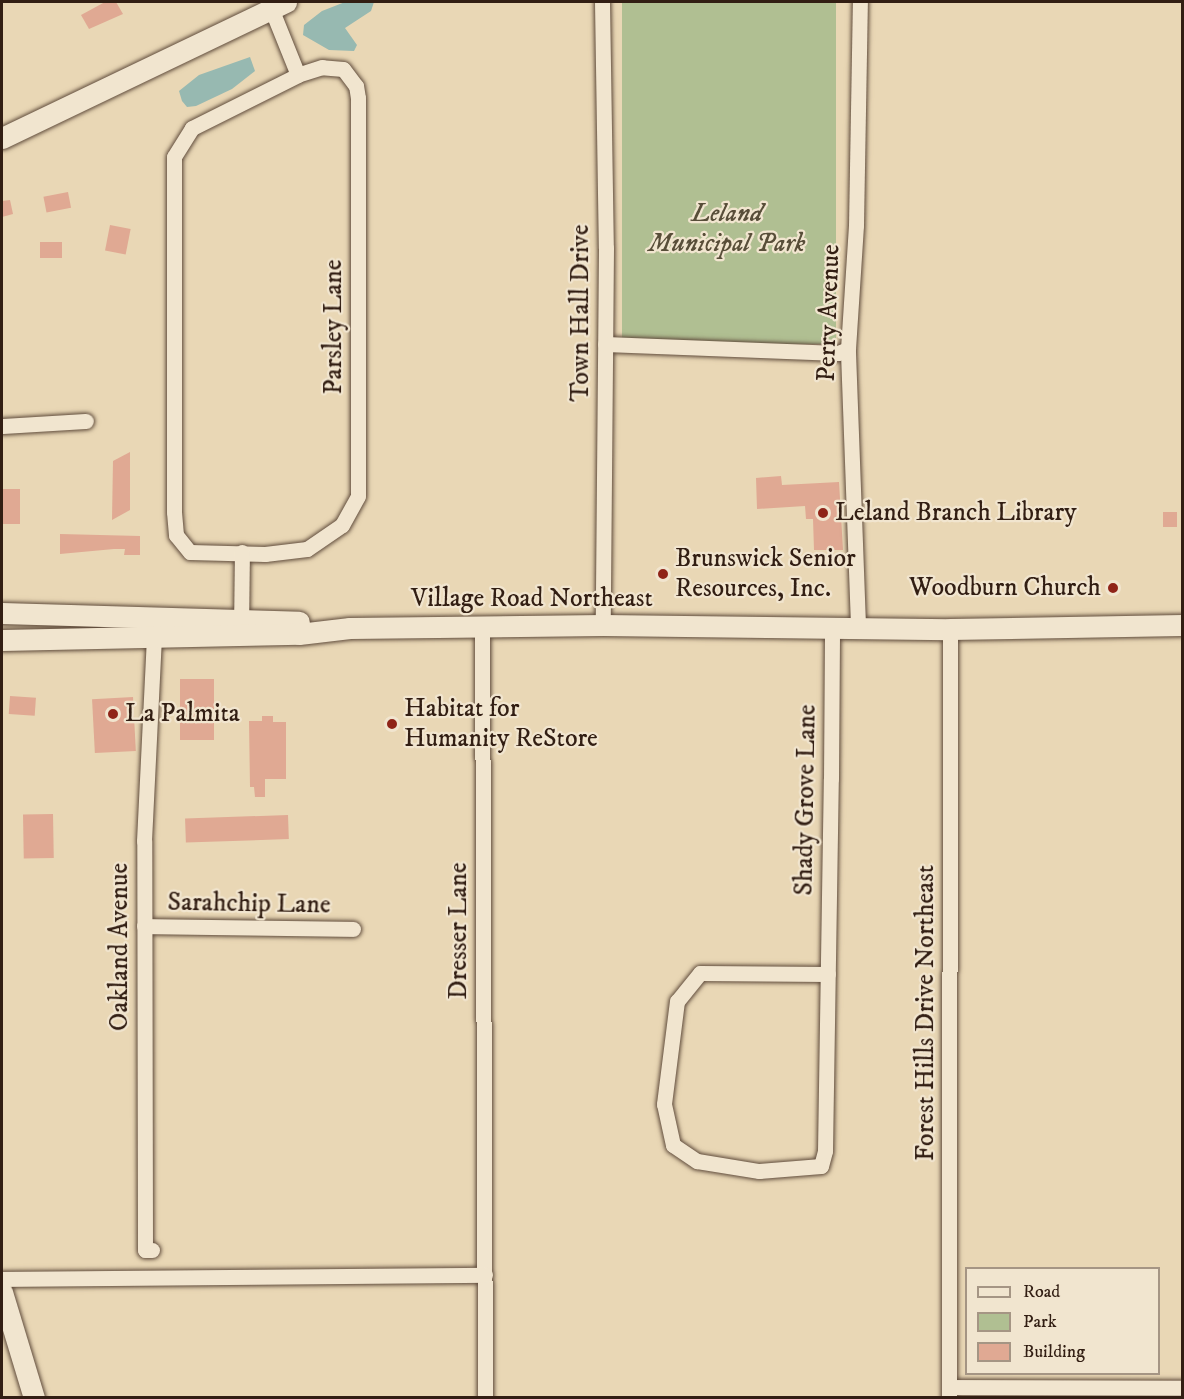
<!DOCTYPE html>
<html>
<head>
<meta charset="utf-8">
<style>
	body { margin:0 }
	#map { position:relative; width:1184px; height:1399px; overflow:hidden; background:#e9d7b5; font-family:"IM FELL DW Pica",serif }
	div>[style] { position:absolute }
	.green>* { inset:0; background:#b0bf92; transform-origin:0 0 }
	.water>* { inset:0; background:#97b9b1 }
	.building>* { inset:0; background:#e0a993; transform-origin:0 0 }
	.roads { filter:drop-shadow(0 0 2px #604c3c) drop-shadow(0 0 2px #604c3c) }
	.street>* { height:15px; margin:-7.5px; padding:0 7.5px; transform-origin:7.5px; border-radius:7.5px; background:#f1e5cf }
	.secondary>* { height:21px; margin:-10.5px; padding:0 10.5px; transform-origin:10.5px; border-radius:10.5px; background:#f1e5cf }
	.dots>* { width:16px; height:16px; translate:-50% -50%; box-sizing:border-box; border:3px solid #f1e5cf; border-radius:50% }
	span { translate:-50% -50%; white-space:nowrap; text-align:center; line-height:1.15; -webkit-text-stroke:4.5px #f1e5cf; paint-order:stroke }
	.park-label { font-size:26px; color:#584e39; font-style:italic }
	.street-label { font-size:26px; color:#321e13 }
	.poi-label { font-size:26px; color:#321e13 }
	.left { translate:0 -50%; text-align:left }
	.right { translate:-100% -50%; text-align:right }
	.frame { position:absolute; inset:0; border:3px solid #321e13; pointer-events:none }
	.legend { position:absolute; left:965px; top:1267px; width:195px; height:108px; box-sizing:border-box; background:#f1e5cf; border:2px solid #a59584; margin:0; padding:8px 10px; list-style:none; font-size:18px; color:#321e13 }
	.legend li { display:flex; align-items:center; gap:12px; height:30px }
	.legend b { width:30px; border:2px solid #a59584 }
</style>
</head>
<body>
<div id="map">
	<div class="green">
		<div style="left:622px;top:2px;width:214px;height:342px"></div>
	</div>
	<div class="water">
		<div style="clip-path:polygon(345px 2px,374px 2px,371px 11px,345px 28px,357px 45px,354px 51px,329px 50px,303px 35px,304px 25px,322px 11px)"></div>
		<div style="clip-path:polygon(250px 57px,255px 71px,232px 89px,196px 106px,187px 107px,182px 101px,179px 91px,199px 75px)"></div>
	</div>
	<div class="building">
		<div style="clip-path:polygon(105px 2px,116px 2px,123px 14px,89px 29px,81px 15px)"></div>
		<div style="left:68px;top:192px;width:16px;height:25px;rotate:79deg"></div>
		<div style="clip-path:polygon(10px 200px,13px 214px,2px 217px,2px 201px)"></div>
		<div style="left:110px;top:225px;width:21px;height:26px;rotate:11deg"></div>
		<div style="left:62px;top:242px;width:16px;height:22px;rotate:90deg"></div>
		<div style="clip-path:polygon(130px 452px,130px 510px,112px 520px,113px 461px)"></div>
		<div style="clip-path:polygon(781px 476px,782px 485px,839px 482px,843px 550px,814px 550px,813px 519px,806px 519px,805px 506px,757px 509px,756px 478px)"></div>
		<div style="left:2px;top:489px;width:18px;height:35px"></div>
		<div style="left:1163px;top:512px;width:14px;height:15px"></div>
		<div style="clip-path:polygon(60px 534px,140px 536px,140px 555px,124px 555px,125px 549px,114px 549px,60px 554px)"></div>
		<div style="left:180px;top:679px;width:34px;height:61px"></div>
		<div style="left:10px;top:696px;width:26px;height:18px;rotate:4deg"></div>
		<div style="left:133px;top:697px;width:54px;height:41px;rotate:87deg"></div>
		<div style="clip-path:polygon(262px 716px,273px 716px,273px 722px,286px 722px,286px 779px,265px 779px,265px 797px,255px 797px,254px 787px,250px 787px,249px 721px,262px 721px)"></div>
		<div style="left:53px;top:814px;width:44px;height:30px;rotate:89deg"></div>
		<div style="left:288px;top:815px;width:24px;height:103px;rotate:88deg"></div>
	</div>
	<div class="roads">
		<div class="street">
			<div style="left:602px;top:2px;width:246px;rotate:89.1deg"></div>
			<div style="left:606px;top:248px;width:377px;rotate:90.5deg"></div>
			<div style="left:271px;top:8px;width:72px;rotate:68.1deg"></div>
			<div style="left:298px;top:75px;width:119px;rotate:153.4deg"></div>
			<div style="left:192px;top:128px;width:34px;rotate:122deg"></div>
			<div style="left:174px;top:157px;width:355px;rotate:90deg"></div>
			<div style="left:174px;top:512px;width:23px;rotate:85deg"></div>
			<div style="left:176px;top:535px;width:22px;rotate:51deg"></div>
			<div style="left:190px;top:552px;width:75px;rotate:1.5deg"></div>
			<div style="left:265px;top:554px;width:42px;rotate:-6.8deg"></div>
			<div style="left:307px;top:549px;width:42px;rotate:-34.4deg"></div>
			<div style="left:342px;top:525px;width:33px;rotate:-61deg"></div>
			<div style="left:358px;top:496px;width:398px;rotate:-90deg"></div>
			<div style="left:358px;top:98px;width:12px;rotate:-99deg"></div>
			<div style="left:356px;top:86px;width:21px;rotate:-127deg"></div>
			<div style="left:343px;top:69px;width:21px;rotate:-175deg"></div>
			<div style="left:322px;top:67px;width:25px;rotate:162deg"></div>
			<div style="left:605px;top:344px;width:233px;rotate:2.2deg"></div>
			<div style="left:838px;top:353px;width:11px;rotate:-22deg"></div>
			<div style="left:2px;top:426px;width:84px;rotate:-3.4deg"></div>
			<div style="left:858px;top:625px;width:276px;rotate:-92.1deg"></div>
			<div style="left:848px;top:349px;width:124px;rotate:-86.3deg"></div>
			<div style="left:856px;top:225px;width:223px;rotate:-89deg"></div>
			<div style="left:482px;top:627px;width:771px;rotate:89.78deg"></div>
			<div style="left:241px;top:630px;width:78px;rotate:-89.3deg"></div>
			<div style="left:144px;top:926px;width:209px;rotate:0.8deg"></div>
			<div style="left:828px;top:974px;width:128px;rotate:-179.6deg"></div>
			<div style="left:700px;top:973px;width:36px;rotate:129deg"></div>
			<div style="left:677px;top:1001px;width:104px;rotate:97.2deg"></div>
			<div style="left:664px;top:1104px;width:42px;rotate:77.6deg"></div>
			<div style="left:673px;top:1145px;width:29px;rotate:34deg"></div>
			<div style="left:697px;top:1161px;width:63px;rotate:9.2deg"></div>
			<div style="left:759px;top:1171px;width:62px;rotate:-4.6deg"></div>
			<div style="left:821px;top:1166px;width:16px;rotate:-75deg"></div>
			<div style="left:825px;top:1151px;width:372px;rotate:-89.1deg"></div>
			<div style="left:831px;top:779px;width:153px;rotate:-89.6deg"></div>
			<div style="left:152px;top:1250px;width:7px;rotate:180deg"></div>
			<div style="left:145px;top:1250px;width:409px;rotate:-90.1deg"></div>
			<div style="left:144px;top:841px;width:204px;rotate:-87.2deg"></div>
			<div style="left:2px;top:1279px;width:483px;rotate:-0.5deg"></div>
			<div style="left:949px;top:1387px;width:233px;rotate:0.2deg"></div>
			<div style="left:949px;top:1398px;width:769px;rotate:-89.93deg"></div>
		</div>
		<div class="secondary">
			<div style="left:2px;top:138px;width:315px;rotate:-25.6deg"></div>
			<div style="left:2px;top:613px;width:297px;rotate:1.7deg"></div>
			<div style="left:2px;top:640px;width:297px;rotate:-1.2deg"></div>
			<div style="left:299px;top:634px;width:51px;rotate:-6.7deg"></div>
			<div style="left:350px;top:628px;width:253px;rotate:-0.7deg"></div>
			<div style="left:603px;top:625px;width:347px;rotate:0.7deg"></div>
			<div style="left:950px;top:629px;width:232px;rotate:-1deg"></div>
			<div style="left:2px;top:1292px;width:111px;rotate:73.2deg"></div>
		</div>
	</div>
	<div class="dots">
		<div style="left:823px;top:513px;background:#8f2418"></div>
		<div style="left:663px;top:574px;background:#8f2418"></div>
		<div style="left:1113px;top:588px;background:#8f2418"></div>
		<div style="left:113px;top:714px;background:#8f2418"></div>
		<div style="left:392px;top:724px;background:#8f2418"></div>
	</div>
	<div class="park-label">
		<span style="left:727px;top:229px">Leland<br>Municipal Park</span>
	</div>
	<div class="street-label">
		<span style="left:581px;top:313px;rotate:-90deg">Town Hall Drive</span>
		<span style="left:829px;top:313px;rotate:-88deg">Perry Avenue</span>
		<span style="left:334px;top:327px;rotate:-90deg">Parsley Lane</span>
		<span style="left:532px;top:599px">Village Road Northeast</span>
		<span style="left:806px;top:800px;rotate:-89deg">Shady Grove Lane</span>
		<span style="left:249px;top:904px;rotate:1deg">Sarahchip Lane</span>
		<span style="left:459px;top:931px;rotate:-90deg">Dresser Lane</span>
		<span style="left:120px;top:947px;rotate:-90deg">Oakland Avenue</span>
		<span style="left:926px;top:1013px;rotate:-90deg">Forest Hills Drive Northeast</span>
	</div>
	<div class="poi-label">
		<span class="left" style="left:835px;top:513px">Leland Branch Library</span>
		<span class="left" style="left:675px;top:574px">Brunswick Senior<br>Resources, Inc.</span>
		<span class="right" style="left:1101px;top:588px">Woodburn Church</span>
		<span class="left" style="left:404px;top:724px">Habitat for<br>Humanity ReStore</span>
		<span class="left" style="left:125px;top:714px">La Palmita</span>
	</div>
	<div class="frame"></div>
	<ul class="legend">
	<li><b style="height:8px;background:#f1e5cf"></b>Road</li>
	<li><b style="height:16px;background:#b0bf92"></b>Park</li>
	<li><b style="height:16px;background:#e0a993"></b>Building</li>
	</ul>
</div>
</body>
</html>
